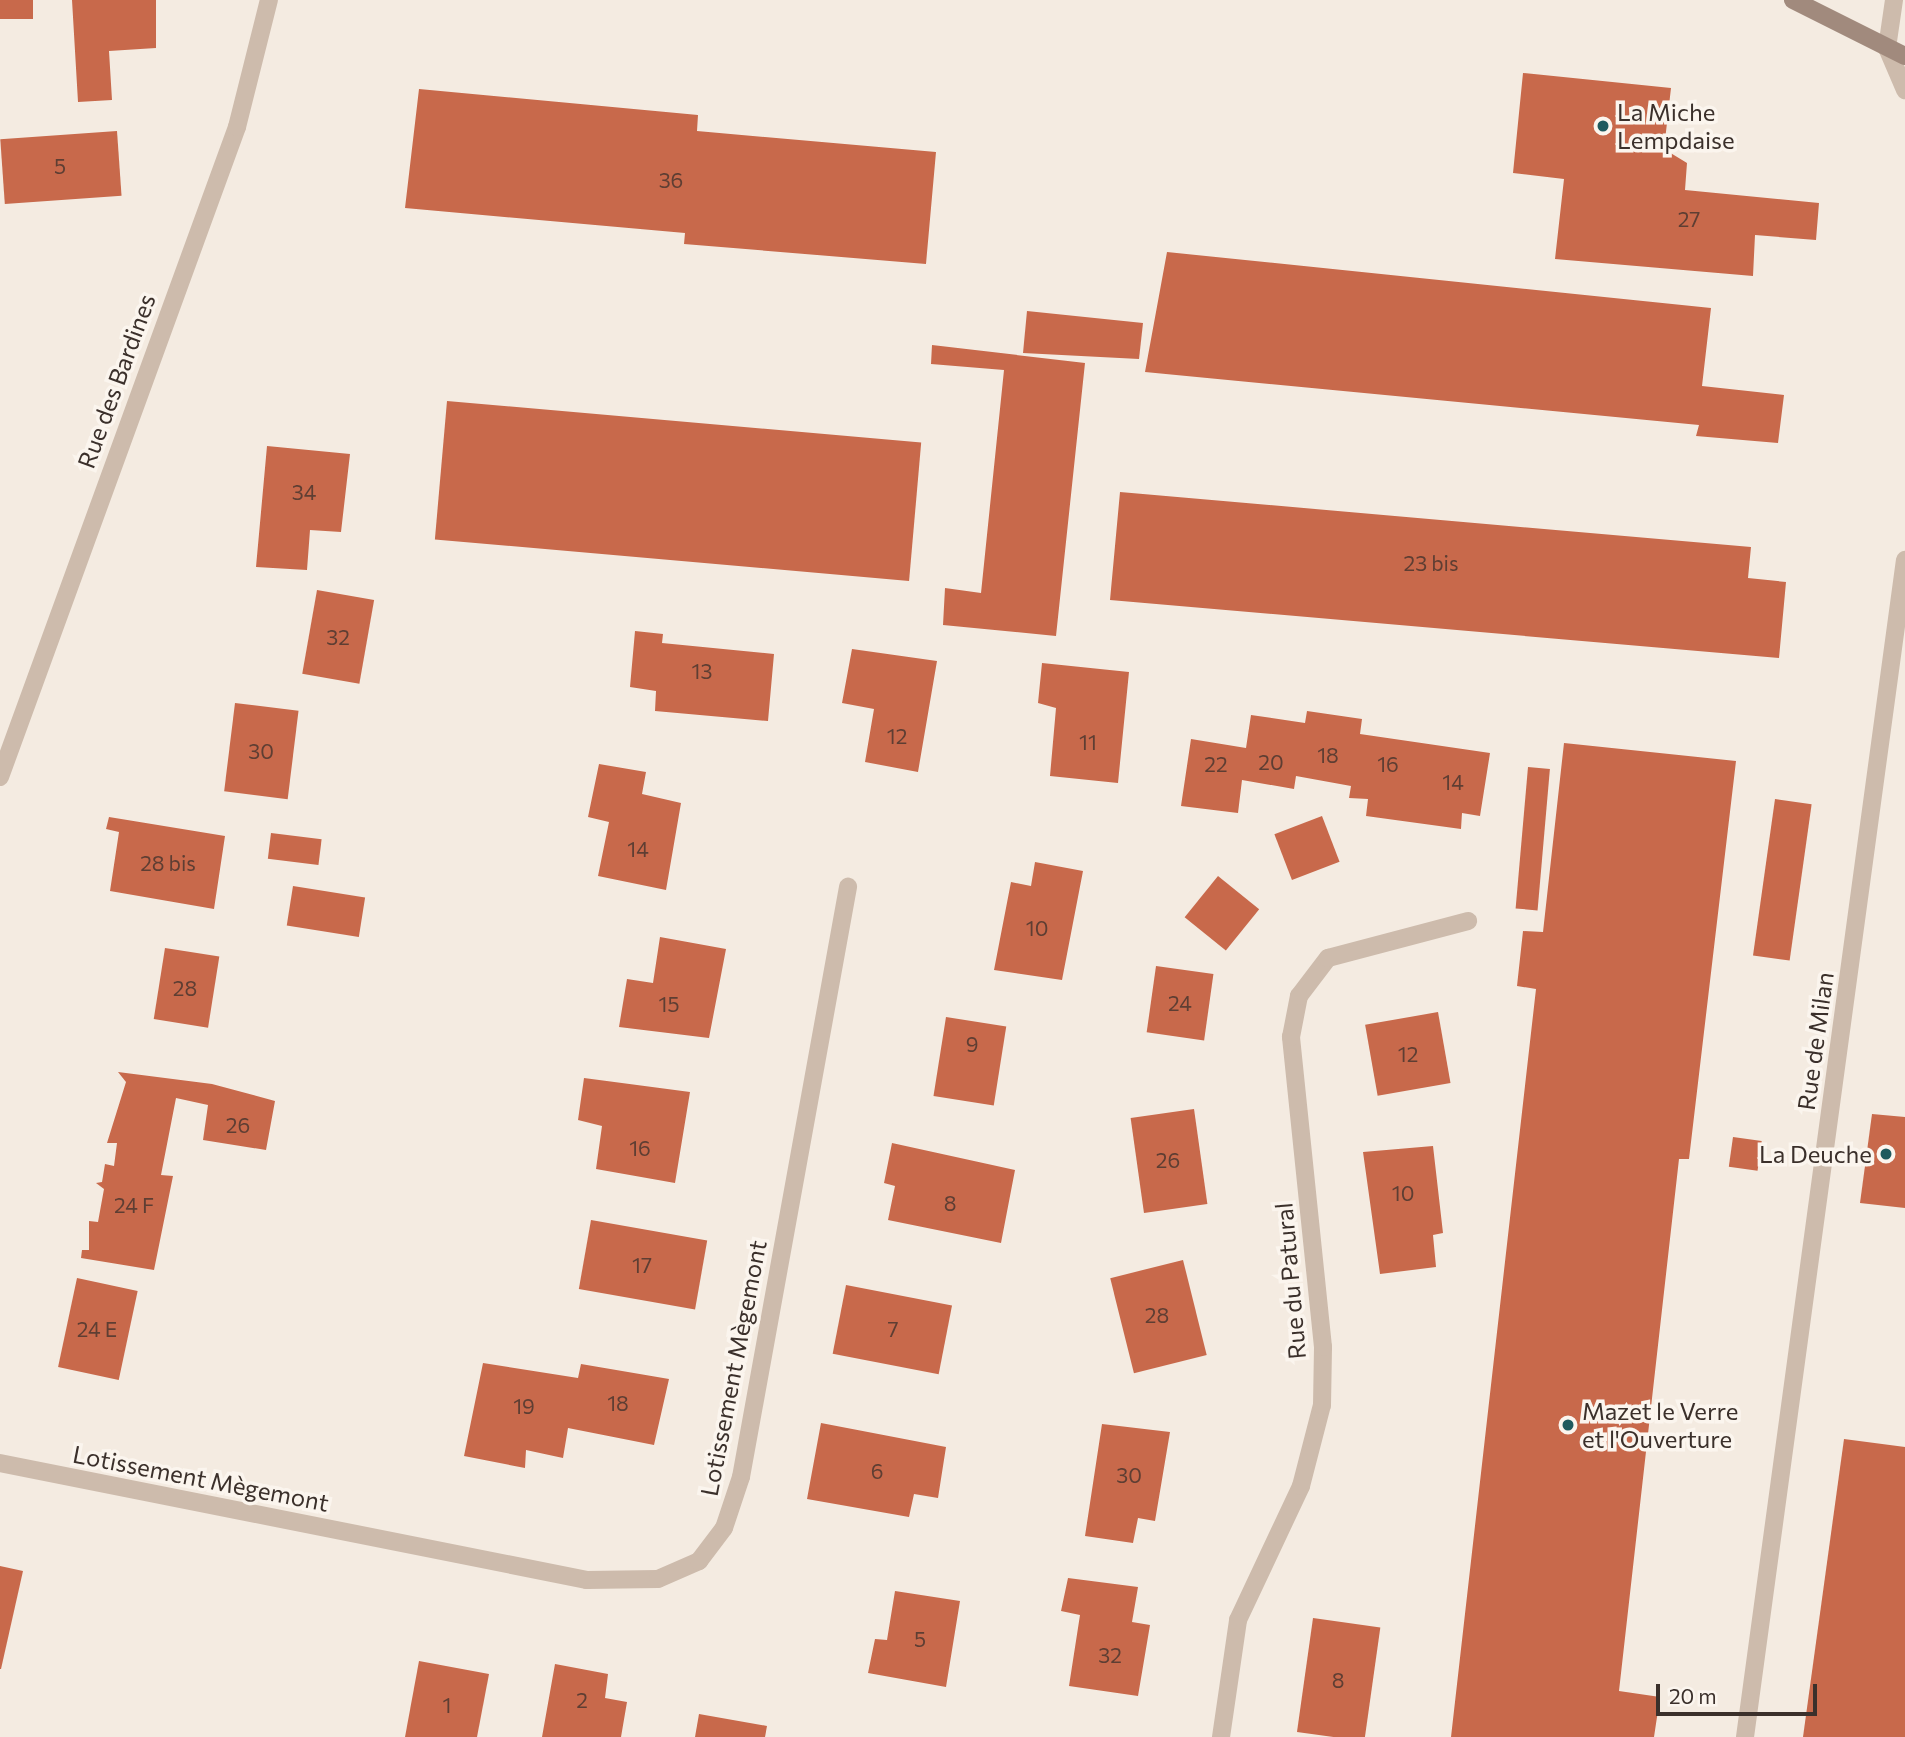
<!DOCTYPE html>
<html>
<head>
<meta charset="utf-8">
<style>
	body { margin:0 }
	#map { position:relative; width:1905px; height:1737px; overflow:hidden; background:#f4ebe1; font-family:Commissioner,sans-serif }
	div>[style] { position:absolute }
	.building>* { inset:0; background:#c8694b; transform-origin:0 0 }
	.minor>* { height:18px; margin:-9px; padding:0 9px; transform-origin:9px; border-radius:9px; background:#cdbbac }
	.secondary>* { height:18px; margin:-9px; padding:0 9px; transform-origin:9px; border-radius:9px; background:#a18a7d }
	.dots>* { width:19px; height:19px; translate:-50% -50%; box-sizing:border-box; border:4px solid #fbf5ee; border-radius:50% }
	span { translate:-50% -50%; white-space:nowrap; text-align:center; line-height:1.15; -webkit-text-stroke:7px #fbf5ee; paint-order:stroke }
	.number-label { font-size:21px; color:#5e3e33 }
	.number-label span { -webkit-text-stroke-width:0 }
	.poi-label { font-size:24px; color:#3b302b }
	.left { translate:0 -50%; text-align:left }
	.right { translate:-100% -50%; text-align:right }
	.street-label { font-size:24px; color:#3b302b }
	.scale { position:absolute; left:1656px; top:1684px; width:161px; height:32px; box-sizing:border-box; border:4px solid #3b302b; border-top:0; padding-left:9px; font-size:21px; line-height:24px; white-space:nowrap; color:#3b302b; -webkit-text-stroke:5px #fbf5ee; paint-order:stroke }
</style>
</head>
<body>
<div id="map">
	<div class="building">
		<div style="left:0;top:0;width:33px;height:19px"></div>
		<div style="clip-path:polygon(72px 0,156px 0,156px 48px,109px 51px,112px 100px,78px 102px)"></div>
		<div style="clip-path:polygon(1523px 73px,1671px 88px,1664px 149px,1687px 163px,1685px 190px,1819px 203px,1816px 240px,1755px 235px,1753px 276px,1555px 259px,1564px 179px,1513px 173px)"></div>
		<div style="clip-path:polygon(419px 89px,698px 115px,697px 131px,936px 152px,926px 264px,684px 244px,685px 233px,405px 208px)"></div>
		<div style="left:117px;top:131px;width:65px;height:117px;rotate:86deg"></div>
		<div style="clip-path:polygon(1167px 252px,1711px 308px,1702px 386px,1784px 395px,1778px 443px,1696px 436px,1699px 425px,1145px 372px)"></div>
		<div style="clip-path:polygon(1027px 311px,1143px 323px,1139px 359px,1023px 353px)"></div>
		<div style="clip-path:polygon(932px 345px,1085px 363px,1056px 636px,943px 625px,945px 588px,981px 593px,1004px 370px,931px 364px)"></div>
		<div style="left:447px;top:401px;width:476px;height:139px;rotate:5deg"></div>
		<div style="clip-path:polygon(267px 446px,350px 454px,341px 532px,310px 530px,307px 570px,256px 567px)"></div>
		<div style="clip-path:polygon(1120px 492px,1751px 547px,1748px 578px,1786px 582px,1779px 658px,1110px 600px)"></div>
		<div style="left:317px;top:590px;width:58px;height:85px;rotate:10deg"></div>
		<div style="clip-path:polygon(635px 631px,663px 634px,662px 643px,774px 654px,768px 721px,655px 711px,656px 691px,630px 687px)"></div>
		<div style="clip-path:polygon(852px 649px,937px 661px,918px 772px,865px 762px,874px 709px,842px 703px)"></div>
		<div style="clip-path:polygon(1042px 663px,1129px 672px,1118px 783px,1050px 776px,1056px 708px,1038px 703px)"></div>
		<div style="left:235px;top:703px;width:64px;height:89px;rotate:7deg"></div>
		<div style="clip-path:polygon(1307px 711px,1362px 719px,1360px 734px,1490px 753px,1480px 816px,1462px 813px,1461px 829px,1366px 816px,1368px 799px,1349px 798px,1351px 786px,1296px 776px,1294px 789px,1242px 780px,1238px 813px,1181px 806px,1191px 739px,1246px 748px,1251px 715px,1305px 723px)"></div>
		<div style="clip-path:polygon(1564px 743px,1736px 761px,1689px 1159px,1679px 1159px,1619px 1691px,1660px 1697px,1654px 1737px,1451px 1737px,1536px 989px,1517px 986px,1523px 931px,1543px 932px)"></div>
		<div style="clip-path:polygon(599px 764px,646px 772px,642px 794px,681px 803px,666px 890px,598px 876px,609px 822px,588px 817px)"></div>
		<div style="left:1528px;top:767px;width:22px;height:142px;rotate:5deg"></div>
		<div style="left:1775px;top:799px;width:37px;height:158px;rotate:8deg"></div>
		<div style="left:1322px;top:816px;width:49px;height:51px;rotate:69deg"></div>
		<div style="clip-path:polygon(109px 817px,225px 836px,214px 909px,110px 891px,119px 832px,106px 829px)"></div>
		<div style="left:271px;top:833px;width:51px;height:26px;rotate:7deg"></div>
		<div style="clip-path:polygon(1035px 862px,1083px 871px,1062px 980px,994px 970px,1011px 882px,1031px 886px)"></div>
		<div style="left:1218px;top:876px;width:53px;height:53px;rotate:39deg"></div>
		<div style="left:293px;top:886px;width:73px;height:40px;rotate:9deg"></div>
		<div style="clip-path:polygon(660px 937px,726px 949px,709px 1038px,619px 1027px,627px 979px,653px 983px)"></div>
		<div style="left:165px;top:948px;width:55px;height:72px;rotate:9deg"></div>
		<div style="left:1156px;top:966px;width:58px;height:67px;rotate:8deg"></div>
		<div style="left:1438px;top:1012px;width:72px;height:74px;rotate:80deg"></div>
		<div style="left:946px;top:1017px;width:61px;height:80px;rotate:9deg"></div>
		<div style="clip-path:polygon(118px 1072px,212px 1084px,275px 1101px,266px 1150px,203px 1140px,208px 1105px,176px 1098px,161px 1175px,173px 1176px,154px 1270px,81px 1258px,82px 1250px,89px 1250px,89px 1221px,98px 1222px,104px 1189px,96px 1183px,102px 1182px,105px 1164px,114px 1166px,117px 1143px,107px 1143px,126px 1082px)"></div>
		<div style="clip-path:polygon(584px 1078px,690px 1092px,675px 1183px,596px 1169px,602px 1126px,578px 1120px)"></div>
		<div style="left:1194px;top:1109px;width:96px;height:64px;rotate:82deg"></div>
		<div style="clip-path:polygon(1872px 1114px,1905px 1117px,1905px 1208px,1860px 1203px)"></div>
		<div style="left:1733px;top:1137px;width:29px;height:30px;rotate:8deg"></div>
		<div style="clip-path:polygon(892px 1143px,1015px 1170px,1001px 1243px,888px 1220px,895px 1186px,884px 1183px)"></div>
		<div style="clip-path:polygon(1433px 1146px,1443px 1233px,1433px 1235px,1436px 1267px,1380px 1274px,1363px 1152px)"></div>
		<div style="left:591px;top:1220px;width:118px;height:70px;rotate:10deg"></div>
		<div style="left:1183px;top:1260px;width:98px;height:75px;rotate:76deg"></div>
		<div style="left:77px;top:1278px;width:62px;height:91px;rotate:12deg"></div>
		<div style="left:846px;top:1285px;width:108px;height:70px;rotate:11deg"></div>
		<div style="clip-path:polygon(483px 1363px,578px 1378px,581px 1364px,669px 1379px,654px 1445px,568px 1428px,563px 1458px,526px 1450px,525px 1468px,464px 1456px)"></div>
		<div style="clip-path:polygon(821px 1423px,946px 1447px,938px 1498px,914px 1494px,909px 1517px,807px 1499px)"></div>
		<div style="clip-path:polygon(1102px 1424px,1170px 1432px,1155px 1521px,1138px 1518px,1133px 1543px,1085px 1536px)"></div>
		<div style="clip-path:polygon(1844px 1439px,1905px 1447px,1905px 1737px,1803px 1737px)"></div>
		<div style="clip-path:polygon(0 1566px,23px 1571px,1px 1669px,0 1669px)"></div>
		<div style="clip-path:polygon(1068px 1578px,1138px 1587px,1132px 1622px,1150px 1625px,1138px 1696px,1069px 1686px,1080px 1615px,1061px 1611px)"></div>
		<div style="clip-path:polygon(895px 1591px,960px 1601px,946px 1687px,868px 1673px,875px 1639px,887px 1640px)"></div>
		<div style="left:1313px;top:1618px;width:68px;height:115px;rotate:8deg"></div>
		<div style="clip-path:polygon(419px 1661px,489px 1674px,477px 1737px,405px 1737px)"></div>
		<div style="clip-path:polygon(555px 1664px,608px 1674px,605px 1698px,627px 1702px,621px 1737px,542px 1737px)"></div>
		<div style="clip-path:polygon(699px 1714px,767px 1726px,765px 1737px,695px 1737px)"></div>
	</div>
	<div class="minor">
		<div style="left:1894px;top:0;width:49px;rotate:98.3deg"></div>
		<div style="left:1887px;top:48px;width:46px;rotate:66.8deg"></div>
		<div style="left:0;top:777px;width:692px;rotate:-69.97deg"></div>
		<div style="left:237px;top:127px;width:131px;rotate:-75.9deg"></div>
		<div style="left:0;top:1463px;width:599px;rotate:11.27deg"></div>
		<div style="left:587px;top:1580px;width:71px;rotate:-0.8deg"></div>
		<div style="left:658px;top:1579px;width:45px;rotate:-23.7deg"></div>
		<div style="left:699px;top:1561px;width:41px;rotate:-52.9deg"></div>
		<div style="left:724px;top:1528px;width:54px;rotate:-71.6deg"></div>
		<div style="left:741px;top:1477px;width:600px;rotate:-79.72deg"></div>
		<div style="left:1221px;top:1737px;width:118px;rotate:-81.7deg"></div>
		<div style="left:1238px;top:1620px;width:148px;rotate:-64.8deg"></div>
		<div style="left:1301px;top:1486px;width:84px;rotate:-75.5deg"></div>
		<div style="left:1322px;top:1405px;width:58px;rotate:-89deg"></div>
		<div style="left:1323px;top:1347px;width:312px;rotate:-95.9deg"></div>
		<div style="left:1291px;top:1037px;width:42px;rotate:-79deg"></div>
		<div style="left:1299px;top:996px;width:48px;rotate:-52.7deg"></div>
		<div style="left:1328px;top:958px;width:145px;rotate:-14.8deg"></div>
		<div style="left:1745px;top:1737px;width:1188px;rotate:-82.26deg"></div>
	</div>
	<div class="secondary">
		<div style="left:1793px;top:0;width:125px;rotate:26.6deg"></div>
	</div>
	<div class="dots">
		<div style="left:1603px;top:126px;background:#1f5a5e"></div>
		<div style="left:1886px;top:1154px;background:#1f5a5e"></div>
		<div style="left:1568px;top:1425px;background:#1f5a5e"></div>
	</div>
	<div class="number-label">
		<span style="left:60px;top:166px">5</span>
		<span style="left:671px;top:180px">36</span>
		<span style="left:1689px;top:219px">27</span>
		<span style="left:304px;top:492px">34</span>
		<span style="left:1431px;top:563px">23 bis</span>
		<span style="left:338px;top:637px">32</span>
		<span style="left:702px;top:671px">13</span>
		<span style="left:897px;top:736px">12</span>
		<span style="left:1088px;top:742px">11</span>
		<span style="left:261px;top:751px">30</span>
		<span style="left:1328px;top:755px">18</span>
		<span style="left:1271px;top:762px">20</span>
		<span style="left:1216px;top:764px">22</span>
		<span style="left:1388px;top:764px">16</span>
		<span style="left:1453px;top:782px">14</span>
		<span style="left:638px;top:849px">14</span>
		<span style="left:168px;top:863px">28 bis</span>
		<span style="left:1037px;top:928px">10</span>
		<span style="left:185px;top:988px">28</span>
		<span style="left:1180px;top:1003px">24</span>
		<span style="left:669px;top:1004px">15</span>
		<span style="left:972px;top:1044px">9</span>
		<span style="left:1408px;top:1054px">12</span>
		<span style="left:238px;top:1125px">26</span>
		<span style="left:640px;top:1148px">16</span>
		<span style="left:1168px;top:1160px">26</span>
		<span style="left:1403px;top:1193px">10</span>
		<span style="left:950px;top:1203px">8</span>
		<span style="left:134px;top:1205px">24 F</span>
		<span style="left:642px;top:1265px">17</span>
		<span style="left:1157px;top:1315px">28</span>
		<span style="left:97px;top:1329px">24 E</span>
		<span style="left:893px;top:1329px">7</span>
		<span style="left:618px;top:1403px">18</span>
		<span style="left:524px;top:1406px">19</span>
		<span style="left:877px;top:1471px">6</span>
		<span style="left:1129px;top:1475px">30</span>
		<span style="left:920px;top:1639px">5</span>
		<span style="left:1110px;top:1655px">32</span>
		<span style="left:1338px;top:1680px">8</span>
		<span style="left:582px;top:1700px">2</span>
		<span style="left:447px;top:1705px">1</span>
	</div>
	<div class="poi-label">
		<span class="left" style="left:1617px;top:126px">La Miche<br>Lempdaise</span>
		<span class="right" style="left:1872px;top:1154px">La Deuche</span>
		<span class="left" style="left:1582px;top:1425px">Mazet le Verre<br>et l'Ouverture</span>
	</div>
	<div class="street-label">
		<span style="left:116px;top:381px;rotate:-70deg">Rue des Bardines</span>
		<span style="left:1815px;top:1041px;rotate:-82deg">Rue de Milan</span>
		<span style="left:1290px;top:1281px;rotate:-95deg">Rue du Patural</span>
		<span style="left:733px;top:1368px;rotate:-79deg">Lotissement Mègemont</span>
		<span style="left:201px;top:1478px;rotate:11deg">Lotissement Mègemont</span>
	</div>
	<div class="scale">20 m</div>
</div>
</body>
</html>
